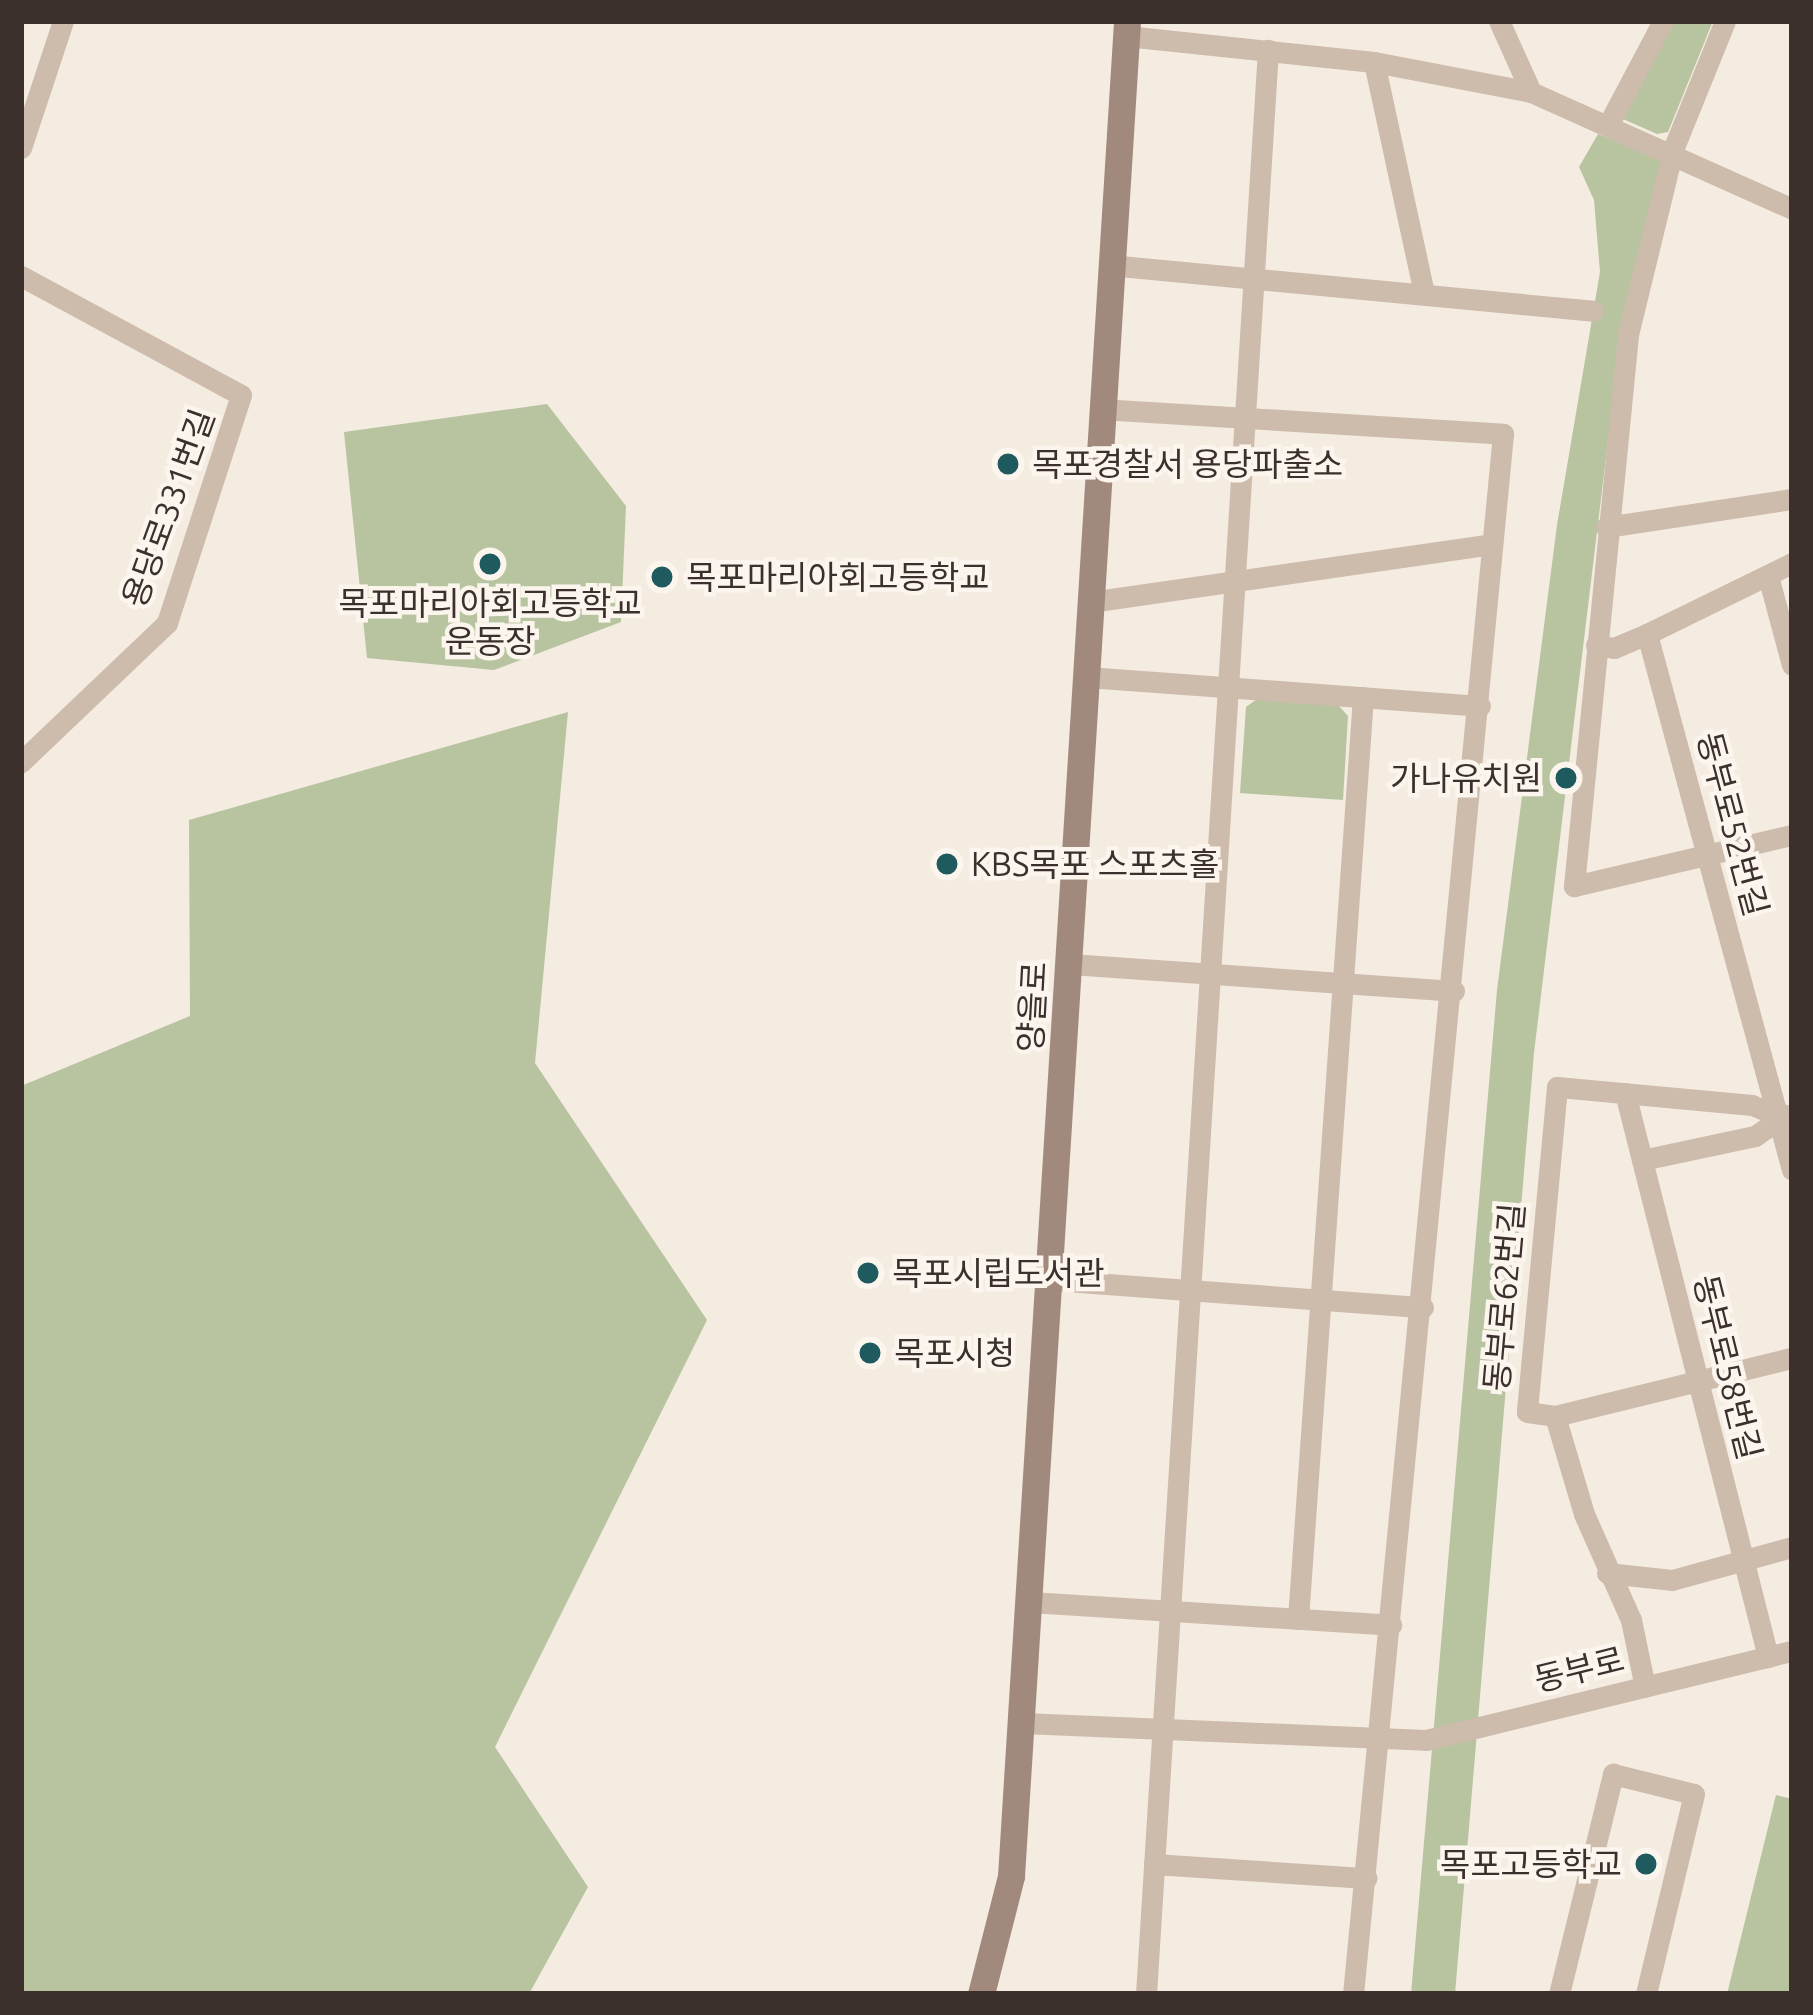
<!DOCTYPE html>
<html>
<head>
<meta charset="utf-8">
<style>
	body { margin:0 }
	#map { position:relative; width:1813px; height:2015px; overflow:hidden; background:#f4ebe1; font-family:Ubuntu,"Noto Sans KR",sans-serif }
	div>[style] { position:absolute }
	.green>* { inset:0; background:#b8c4a0 }
	.street>* { height:21px; margin:-10.5px; padding:0 10.5px; transform-origin:10.5px; border-radius:10.5px; background:#cdbbac }
	.secondary>* { height:27px; margin:-13.5px; padding:0 13.5px; transform-origin:13.5px; border-radius:13.5px; background:#a18a7d }
	.dots>* { width:33px; height:33px; translate:-50% -50%; box-sizing:border-box; border:6px solid #fbf5ee; border-radius:50% }
	span { translate:-50% -50%; white-space:nowrap; text-align:center; line-height:1.15; -webkit-text-stroke:9px #fbf5ee; paint-order:stroke }
	.poi-label { font-size:33px; color:#3b302b }
	.left { translate:0 -50%; text-align:left }
	.right { translate:-100% -50%; text-align:right }
	.street-label { font-size:33px; color:#3b302b }
	.frame { position:absolute; inset:0; border:24px solid #3b302b; pointer-events:none }
</style>
</head>
<body>
<div id="map">
	<div class="green">
		<div style="clip-path:polygon(1669px 21px,1713px 21px,1668px 132px,1657px 134px,1623px 119px)"></div>
		<div style="clip-path:polygon(1598px 134px,1662px 160px,1615px 383px,1534px 1053px,1455px 1994px,1411px 1994px,1497px 990px,1557px 525px,1600px 272px,1594px 200px,1579px 167px)"></div>
		<div style="clip-path:polygon(547px 404px,626px 506px,621px 622px,494px 670px,367px 658px,344px 432px)"></div>
		<div style="clip-path:polygon(1257px 699px,1339px 706px,1348px 716px,1343px 800px,1240px 793px,1246px 707px)"></div>
		<div style="clip-path:polygon(568px 712px,535px 1063px,707px 1320px,495px 1747px,588px 1887px,529px 1994px,21px 1994px,21px 1086px,190px 1016px,189px 820px)"></div>
		<div style="clip-path:polygon(1776px 1795px,1792px 1799px,1792px 1994px,1727px 1994px)"></div>
	</div>
	<div class="street">
		<div style="left:1499px;top:21px;width:78px;rotate:65.7deg"></div>
		<div style="left:1725px;top:21px;width:139px;rotate:112deg"></div>
		<div style="left:1673px;top:150px;width:190px;rotate:103.7deg"></div>
		<div style="left:1628px;top:335px;width:554px;rotate:95.6deg"></div>
		<div style="left:1574px;top:886px;width:224px;rotate:-13.2deg"></div>
		<div style="left:1126px;top:36px;width:249px;rotate:6deg"></div>
		<div style="left:1374px;top:62px;width:160px;rotate:10.8deg"></div>
		<div style="left:1531px;top:92px;width:286px;rotate:24.1deg"></div>
		<div style="left:1374px;top:62px;width:237px;rotate:77.8deg"></div>
		<div style="left:1609px;top:123px;width:115px;rotate:-62.1deg"></div>
		<div style="left:21px;top:148px;width:134px;rotate:-71.7deg"></div>
		<div style="left:1109px;top:265px;width:486px;rotate:5.4deg"></div>
		<div style="left:21px;top:276px;width:250px;rotate:28.4deg"></div>
		<div style="left:241px;top:395px;width:240px;rotate:108deg"></div>
		<div style="left:167px;top:623px;width:202px;rotate:136.4deg"></div>
		<div style="left:1100px;top:409px;width:404px;rotate:3.5deg"></div>
		<div style="left:1503px;top:434px;width:1567px;rotate:95.49deg"></div>
		<div style="left:1606px;top:527px;width:188px;rotate:-8.6deg"></div>
		<div style="left:1768px;top:576px;width:92px;rotate:74.9deg"></div>
		<div style="left:1090px;top:602px;width:406px;rotate:-8.2deg"></div>
		<div style="left:1647px;top:634px;width:555px;rotate:74.86deg"></div>
		<div style="left:1596px;top:645px;width:18px;rotate:9deg"></div>
		<div style="left:1614px;top:648px;width:36px;rotate:-23deg"></div>
		<div style="left:1647px;top:634px;width:161px;rotate:-26.1deg"></div>
		<div style="left:1087px;top:677px;width:394px;rotate:4.2deg"></div>
		<div style="left:1070px;top:964px;width:385px;rotate:4deg"></div>
		<div style="left:1625px;top:1093px;width:582px;rotate:75.77deg"></div>
		<div style="left:1779px;top:1116px;width:29px;rotate:-158deg"></div>
		<div style="left:1752px;top:1105px;width:196px;rotate:-174.7deg"></div>
		<div style="left:1557px;top:1087px;width:326px;rotate:95.3deg"></div>
		<div style="left:1527px;top:1412px;width:28px;rotate:8deg"></div>
		<div style="left:1555px;top:1416px;width:244px;rotate:-13.8deg"></div>
		<div style="left:1642px;top:1160px;width:116px;rotate:-12deg"></div>
		<div style="left:1755px;top:1136px;width:37px;rotate:-35deg"></div>
		<div style="left:1052px;top:1280px;width:372px;rotate:4.2deg"></div>
		<div style="left:1555px;top:1416px;width:102px;rotate:73.5deg"></div>
		<div style="left:1584px;top:1514px;width:116px;rotate:66.1deg"></div>
		<div style="left:1631px;top:1620px;width:68px;rotate:78.2deg"></div>
		<div style="left:1607px;top:1573px;width:65px;rotate:6.1deg"></div>
		<div style="left:1672px;top:1580px;width:124px;rotate:-15.4deg"></div>
		<div style="left:1030px;top:1602px;width:362px;rotate:3.6deg"></div>
		<div style="left:1298px;top:1619px;width:924px;rotate:-85.97deg"></div>
		<div style="left:1023px;top:1723px;width:403px;rotate:2.4deg"></div>
		<div style="left:1426px;top:1740px;width:377px;rotate:-13.7deg"></div>
		<div style="left:1154px;top:1864px;width:213px;rotate:3.8deg"></div>
		<div style="left:1146px;top:1994px;width:1948px;rotate:-86.41deg"></div>
		<div style="left:1559px;top:1994px;width:227px;rotate:-76.2deg"></div>
		<div style="left:1613px;top:1774px;width:83px;rotate:13.9deg"></div>
		<div style="left:1694px;top:1794px;width:206px;rotate:103.5deg"></div>
	</div>
	<div class="secondary">
		<div style="left:981px;top:1994px;width:122px;rotate:-75.7deg"></div>
		<div style="left:1011px;top:1876px;width:1859px;rotate:-86.42deg"></div>
	</div>
	<div class="dots">
		<div style="left:1008px;top:464px;background:#1f5a5e"></div>
		<div style="left:490px;top:564px;background:#1f5a5e"></div>
		<div style="left:662px;top:577px;background:#1f5a5e"></div>
		<div style="left:1566px;top:778px;background:#1f5a5e"></div>
		<div style="left:947px;top:864px;background:#1f5a5e"></div>
		<div style="left:868px;top:1273px;background:#1f5a5e"></div>
		<div style="left:870px;top:1353px;background:#1f5a5e"></div>
		<div style="left:1646px;top:1864px;background:#1f5a5e"></div>
	</div>
	<div class="poi-label">
		<span class="left" style="left:1032px;top:464px">목포경찰서 용당파출소</span>
		<span class="left" style="left:686px;top:577px">목포마리아회고등학교</span>
		<span style="left:490px;top:622px">목포마리아회고등학교<br>운동장</span>
		<span class="right" style="left:1542px;top:778px">가나유치원</span>
		<span class="left" style="left:971px;top:864px">KBS목포 스포츠홀</span>
		<span class="left" style="left:892px;top:1273px">목포시립도서관</span>
		<span class="left" style="left:894px;top:1353px">목포시청</span>
		<span class="right" style="left:1622px;top:1864px">목포고등학교</span>
	</div>
	<div class="street-label">
		<span style="left:168px;top:508px;rotate:-70deg">용당로331번길</span>
		<span style="left:1733px;top:824px;rotate:75deg">동부로52번길</span>
		<span style="left:1032px;top:1007px;rotate:-87deg">양을로</span>
		<span style="left:1504px;top:1297px;rotate:-85deg">동부로62번길</span>
		<span style="left:1728px;top:1367px;rotate:76deg">동부로58번길</span>
		<span style="left:1579px;top:1669px;rotate:-14deg">동부로</span>
	</div>
	<div class="frame"></div>
</div>
</body>
</html>
